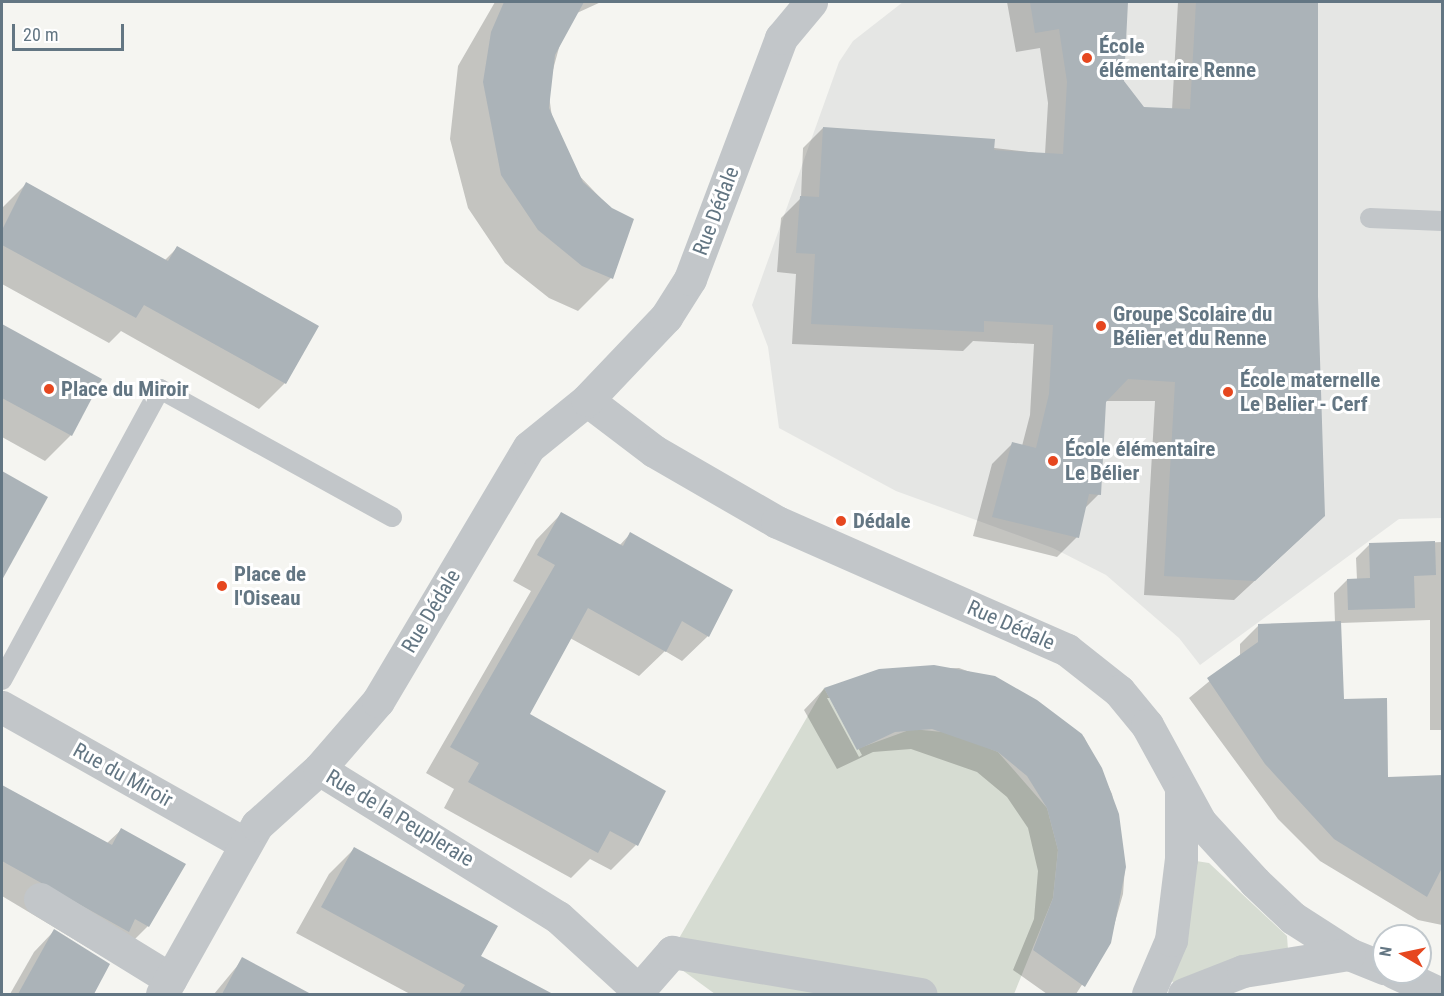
<!DOCTYPE html>
<html>
<head>
<meta charset="utf-8">
<style>
	body { margin:0 }
	#map { position:relative; width:1444px; height:996px; overflow:hidden; background:#f5f5f1; font-family:"Roboto Condensed",sans-serif }
	div>[style] { position:absolute }
	.built>* { inset:0; background:#e5e6e4 }
	.green>* { inset:0; background:#d6dcd2 }
	.shadow>* { inset:0; background:#0003 }
	.building>* { inset:0; background:#abb3b8 }
	.lane>* { height:20px; margin:-10px; padding:0 10px; transform-origin:10px; border-radius:10px; background:#c2c6c9 }
	.street>* { height:33px; margin:-16.5px; padding:0 16.5px; transform-origin:16.5px; border-radius:16.5px; background:#c2c6c9 }
	.dots>* { width:16px; height:16px; translate:-50% -50%; box-sizing:border-box; border:3px solid #fff; border-radius:50% }
	span { translate:-50% -50%; white-space:nowrap; text-align:center; line-height:1.15; -webkit-text-stroke:6px #fff; paint-order:stroke }
	.poi-label { font-size:21px; color:#637683; font-weight:700 }
	.left { translate:0 -50%; text-align:left }
	.street-label { font-size:21px; color:#637683 }
	.frame { position:absolute; inset:0; border:3px solid #637683; pointer-events:none }
	.north { position:absolute; left:1372px; top:924px; width:60px; height:60px; box-sizing:border-box; background:#fff; border:2px solid #c1c8cd; border-radius:50%; rotate:279deg; font-size:16px; font-weight:700; line-height:24px; text-align:center; color:#637683 }
	.north::after { content:''; display:block; margin:auto; width:21px; height:27px; background:#e6471f; clip-path:polygon(50% 0,100% 100%,50% 72%,0 100%) }
	.scale { position:absolute; left:12px; top:24px; width:112px; height:27px; box-sizing:border-box; border:3px solid #637683; border-top:0; padding-left:8px; font-size:18px; line-height:21px; white-space:nowrap; color:#637683; -webkit-text-stroke:4px #fff; paint-order:stroke }
</style>
</head>
<body>
<div id="map">
	<div class="built">
		<div style="clip-path:polygon(903px 2px,1442px 2px,1442px 518px,1399px 519px,1200px 665px,1179px 638px,1106px 575px,1053px 548px,896px 491px,779px 428px,768px 347px,752px 305px,839px 62px,853px 41px)"></div>
	</div>
	<div class="green">
		<div style="clip-path:polygon(824px 688px,857px 749px,912px 729px,952px 733px,998px 752px,1047px 808px,1058px 850px,1053px 898px,1014px 994px,715px 994px,667px 959px)"></div>
		<div style="clip-path:polygon(1196px 861px,1209px 863px,1287px 936px,1288px 950px,1174px 983px,1169px 979px)"></div>
	</div>
	<div class="shadow">
		<div style="clip-path:polygon(495px 2px,601px 2px,577px 13px,563px 33px,548px 88px,554px 132px,571px 167px,612px 210px,611px 278px,578px 311px,549px 298px,505px 263px,468px 208px,450px 139px,458px 66px)"></div>
		<div style="clip-path:polygon(1007px 2px,1127px 2px,1122px 81px,1143px 108px,1172px 110px,1178px 2px,1316px 2px,1316px 296px,1303px 536px,1234px 600px,1144px 595px,1155px 401px,1105px 401px,1099px 494px,1084px 509px,1077px 537px,1057px 557px,973px 536px,992px 464px,1012px 444px,1022px 446px,1030px 415px,1034px 344px,973px 341px,963px 351px,792px 344px,796px 274px,777px 272px,781px 218px,801px 198px,803px 148px,823px 128px,1045px 154px,1048px 103px,1040px 48px,1016px 52px)"></div>
		<div style="clip-path:polygon(26px 184px,164px 261px,177px 248px,285px 383px,259px 409px,121px 331px,109px 343px,2px 284px,2px 208px)"></div>
		<div style="clip-path:polygon(2px 326px,100px 380px,71px 435px,45px 461px,2px 437px)"></div>
		<div style="clip-path:polygon(2px 472px,46px 498px,2px 577px)"></div>
		<div style="clip-path:polygon(561px 514px,619px 546px,630px 534px,708px 636px,682px 661px,665px 651px,639px 676px,570px 638px,528px 715px,636px 845px,611px 870px,590px 859px,571px 878px,444px 808px,454px 789px,426px 773px,531px 591px,513px 581px,536px 540px)"></div>
		<div style="clip-path:polygon(1442px 542px,1442px 730px,1430px 730px,1430px 620px,1340px 623px,1343px 701px,1386px 778px,1442px 777px,1442px 925px,1418px 920px,1320px 861px,1278px 819px,1189px 698px,1240px 656px,1240px 644px,1259px 625px,1335px 623px,1334px 593px,1347px 580px,1357px 580px,1356px 558px,1369px 545px)"></div>
		<div style="clip-path:polygon(evenodd,959px 668px,1012px 687px,1084px 737px,1112px 794px,1125px 867px,1123px 894px,1109px 943px,1076px 994px,1047px 994px,1013px 970px,1034px 919px,1038px 871px,1028px 828px,1007px 797px,977px 772px,911px 749px,873px 752px,837px 769px,804px 710px,824px 689px,879px 670px,959px 668px,827px 698px,831px 698px,862px 755px,859px 757px,827px 698px)"></div>
		<div style="clip-path:polygon(2px 786px,106px 844px,121px 830px,148px 926px,122px 952px,102px 956px,2px 896px)"></div>
		<div style="clip-path:polygon(354px 849px,479px 956px,549px 994px,410px 994px,296px 933px,329px 874px)"></div>
		<div style="clip-path:polygon(54px 931px,108px 965px,92px 994px,10px 994px,34px 952px)"></div>
		<div style="clip-path:polygon(243px 959px,301px 991px,299px 994px,214px 994px)"></div>
	</div>
	<div class="building">
		<div style="clip-path:polygon(504px 2px,584px 2px,555px 55px,549px 108px,583px 182px,612px 208px,634px 219px,613px 279px,582px 266px,538px 230px,501px 175px,483px 82px,491px 32px)"></div>
		<div style="clip-path:polygon(1030px 2px,1128px 2px,1124px 81px,1144px 107px,1190px 109px,1196px 2px,1318px 2px,1318px 296px,1325px 516px,1255px 581px,1164px 576px,1175px 382px,1128px 379px,1106px 402px,1101px 495px,1089px 494px,1079px 538px,992px 517px,1012px 442px,1036px 448px,1049px 394px,1053px 325px,984px 321px,984px 332px,811px 324px,815px 254px,796px 253px,800px 196px,819px 197px,823px 127px,995px 139px,994px 150px,1063px 154px,1067px 82px,1059px 29px,1035px 33px)"></div>
		<div style="clip-path:polygon(26px 182px,168px 261px,177px 246px,319px 326px,286px 384px,144px 305px,136px 318px,2px 245px,2px 230px)"></div>
		<div style="clip-path:polygon(2px 324px,102px 379px,72px 436px,2px 398px)"></div>
		<div style="clip-path:polygon(2px 471px,48px 497px,2px 580px)"></div>
		<div style="clip-path:polygon(561px 512px,623px 546px,630px 532px,733px 590px,709px 637px,682px 621px,666px 652px,588px 608px,530px 714px,666px 791px,638px 846px,610px 831px,598px 853px,468px 782px,479px 763px,450px 747px,555px 565px,537px 555px)"></div>
		<div style="clip-path:polygon(1435px 541px,1436px 575px,1414px 576px,1415px 608px,1348px 610px,1347px 579px,1370px 578px,1369px 543px)"></div>
		<div style="clip-path:polygon(1341px 621px,1344px 699px,1387px 698px,1388px 777px,1443px 775px,1443px 866px,1427px 897px,1334px 839px,1265px 764px,1207px 678px,1258px 642px,1258px 624px)"></div>
		<div style="clip-path:polygon(934px 665px,995px 676px,1037px 700px,1082px 734px,1102px 768px,1119px 814px,1126px 867px,1111px 943px,1085px 987px,1033px 950px,1053px 898px,1058px 850px,1047px 808px,1027px 776px,998px 752px,932px 729px,895px 732px,857px 750px,824px 688px,879px 669px)"></div>
		<div style="clip-path:polygon(2px 785px,112px 845px,121px 828px,186px 864px,149px 927px,135px 919px,129px 932px,2px 861px)"></div>
		<div style="clip-path:polygon(354px 847px,498px 926px,481px 956px,553px 994px,459px 994px,465px 985px,321px 907px)"></div>
		<div style="clip-path:polygon(54px 929px,110px 964px,94px 994px,18px 994px)"></div>
		<div style="clip-path:polygon(242px 957px,311px 994px,222px 994px)"></div>
	</div>
	<div class="lane">
		<div style="left:1370px;top:218px;width:72px;rotate:2.4deg"></div>
		<div style="left:2px;top:680px;width:331px;rotate:-61.5deg"></div>
		<div style="left:160px;top:389px;width:265px;rotate:28.9deg"></div>
	</div>
	<div class="street">
		<div style="left:587px;top:400px;width:84px;rotate:37.3deg"></div>
		<div style="left:654px;top:451px;width:142px;rotate:30deg"></div>
		<div style="left:777px;top:522px;width:317px;rotate:23.8deg"></div>
		<div style="left:1067px;top:650px;width:66px;rotate:38.3deg"></div>
		<div style="left:1119px;top:691px;width:44px;rotate:50.5deg"></div>
		<div style="left:1147px;top:725px;width:111px;rotate:61.3deg"></div>
		<div style="left:1200px;top:822px;width:81px;rotate:47.5deg"></div>
		<div style="left:1255px;top:882px;width:52px;rotate:43.5deg"></div>
		<div style="left:1293px;top:918px;width:67px;rotate:32.7deg"></div>
		<div style="left:1349px;top:954px;width:38px;rotate:22deg"></div>
		<div style="left:2px;top:707px;width:279px;rotate:29.4deg"></div>
		<div style="left:319px;top:769px;width:281px;rotate:31.8deg"></div>
		<div style="left:558px;top:917px;width:114px;rotate:42.5deg"></div>
		<div style="left:40px;top:899px;width:153px;rotate:31.6deg"></div>
		<div style="left:1394px;top:972px;width:52px;rotate:25.1deg"></div>
		<div style="left:638px;top:991px;width:52px;rotate:-48.9deg"></div>
		<div style="left:672px;top:952px;width:252px;rotate:9.6deg"></div>
		<div style="left:162px;top:994px;width:194px;rotate:-60.7deg"></div>
		<div style="left:257px;top:825px;width:84px;rotate:-42.1deg"></div>
		<div style="left:319px;top:769px;width:90px;rotate:-49.1deg"></div>
		<div style="left:378px;top:701px;width:295px;rotate:-59.3deg"></div>
		<div style="left:529px;top:447px;width:75px;rotate:-39deg"></div>
		<div style="left:587px;top:400px;width:115px;rotate:-46.4deg"></div>
		<div style="left:666px;top:317px;width:45px;rotate:-57.7deg"></div>
		<div style="left:690px;top:279px;width:258px;rotate:-69.3deg"></div>
		<div style="left:781px;top:38px;width:47px;rotate:-50.2deg"></div>
		<div style="left:1148px;top:994px;width:59px;rotate:-66.9deg"></div>
		<div style="left:1171px;top:940px;width:82px;rotate:-83deg"></div>
		<div style="left:1181px;top:859px;width:68px;rotate:-90deg"></div>
		<div style="left:1184px;top:994px;width:63px;rotate:-21.3deg"></div>
		<div style="left:1243px;top:971px;width:107px;rotate:-9.1deg"></div>
	</div>
	<div class="dots">
		<div style="left:1087px;top:58px;background:#e6471f"></div>
		<div style="left:1101px;top:326px;background:#e6471f"></div>
		<div style="left:49px;top:389px;background:#e6471f"></div>
		<div style="left:1228px;top:392px;background:#e6471f"></div>
		<div style="left:1053px;top:461px;background:#e6471f"></div>
		<div style="left:841px;top:521px;background:#e6471f"></div>
		<div style="left:222px;top:586px;background:#e6471f"></div>
	</div>
	<div class="poi-label">
		<span class="left" style="left:1099px;top:58px">École<br>élémentaire Renne</span>
		<span class="left" style="left:1113px;top:326px">Groupe Scolaire du<br>Bélier et du Renne</span>
		<span class="left" style="left:1240px;top:392px">École maternelle<br>Le Belier - Cerf</span>
		<span class="left" style="left:61px;top:389px">Place du Miroir</span>
		<span class="left" style="left:1065px;top:461px">École élémentaire<br>Le Bélier</span>
		<span class="left" style="left:853px;top:521px">Dédale</span>
		<span class="left" style="left:234px;top:586px">Place de<br>l'Oiseau</span>
	</div>
	<div class="street-label">
		<span style="left:716px;top:211px;rotate:-69deg">Rue Dédale</span>
		<span style="left:431px;top:611px;rotate:-59deg">Rue Dédale</span>
		<span style="left:1011px;top:625px;rotate:24deg">Rue Dédale</span>
		<span style="left:123px;top:775px;rotate:29deg">Rue du Miroir</span>
		<span style="left:400px;top:818px;rotate:31deg">Rue de la Peupleraie</span>
	</div>
	<div class="frame"></div>
	<div class="north">N</div>
	<div class="scale">20 m</div>
</div>
</body>
</html>
